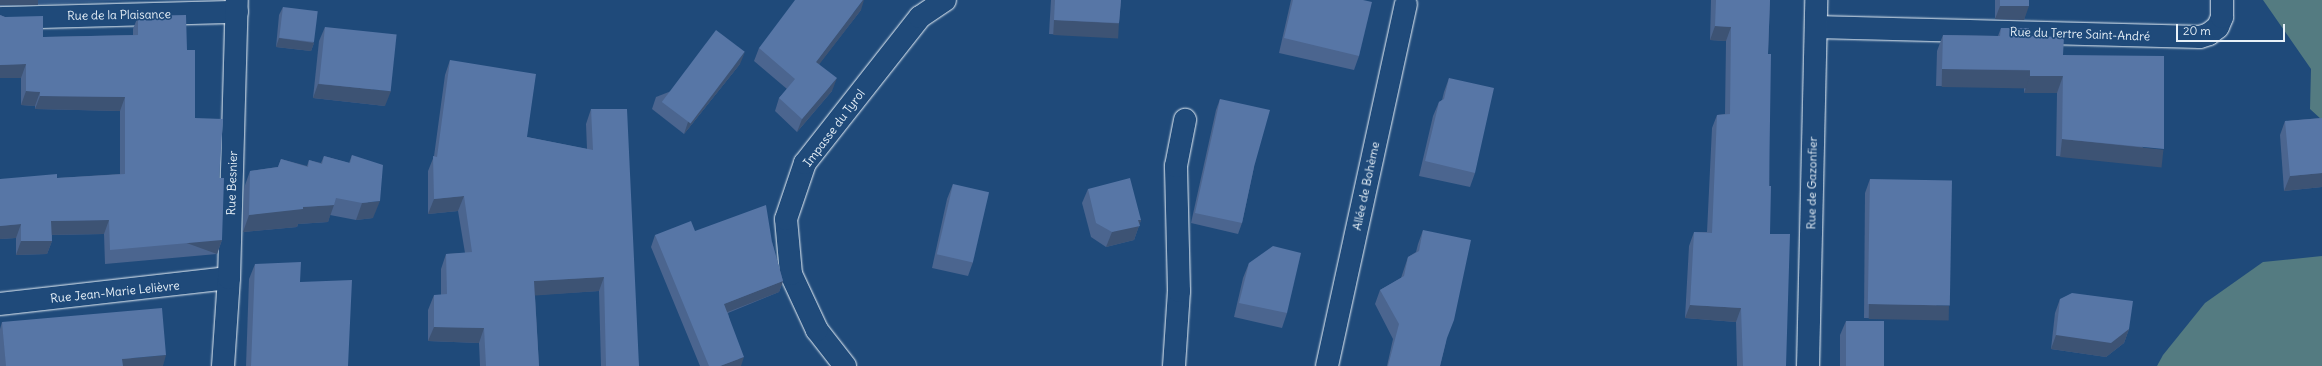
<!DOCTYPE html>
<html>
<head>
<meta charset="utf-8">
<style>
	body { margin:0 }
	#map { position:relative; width:2322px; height:366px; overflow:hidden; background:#1f4a7a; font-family:Delius,sans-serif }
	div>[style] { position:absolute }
	.built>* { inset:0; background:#305787 }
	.green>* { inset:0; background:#547b81 }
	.roads { filter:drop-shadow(0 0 1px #e8f1f8) drop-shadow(0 0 1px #e8f1f8) }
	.minor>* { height:22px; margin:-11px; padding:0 11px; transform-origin:11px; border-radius:11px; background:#1f4a7a }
	.wall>* { inset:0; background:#4b658f }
	.shaded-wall>* { inset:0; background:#3d5374; transform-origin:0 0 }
	.building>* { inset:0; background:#5776a6; transform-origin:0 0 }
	span { translate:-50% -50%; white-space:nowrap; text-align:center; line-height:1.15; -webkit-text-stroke:3.5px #1f4a7a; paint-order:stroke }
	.street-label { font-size:12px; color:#e8f1f8 }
	.scale { position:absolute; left:2176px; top:24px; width:109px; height:18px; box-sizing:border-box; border:2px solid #e8f1f8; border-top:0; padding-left:5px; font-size:12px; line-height:14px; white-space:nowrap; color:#e8f1f8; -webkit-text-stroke:3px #1f4a7a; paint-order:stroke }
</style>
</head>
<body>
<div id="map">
	<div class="built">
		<div style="clip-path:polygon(0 0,136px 0,0 6px)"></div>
	</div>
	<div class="green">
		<div style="clip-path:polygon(2263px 0,2322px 0,2322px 120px,2310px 109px,2311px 69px)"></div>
		<div style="clip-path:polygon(2322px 256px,2322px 366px,2157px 366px,2163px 355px,2205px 303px,2263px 262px)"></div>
	</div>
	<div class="roads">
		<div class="minor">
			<div style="left:0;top:18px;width:237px;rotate:-1.5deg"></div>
			<div style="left:1816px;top:27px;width:384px;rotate:1.5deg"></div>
			<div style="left:2200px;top:37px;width:9px;rotate:-18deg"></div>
			<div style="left:2209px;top:34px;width:11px;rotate:-38deg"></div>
			<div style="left:2218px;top:27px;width:11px;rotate:-68deg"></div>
			<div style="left:2222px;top:17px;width:17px;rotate:-90deg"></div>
			<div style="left:0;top:304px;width:230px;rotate:-6.5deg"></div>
			<div style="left:223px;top:366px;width:88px;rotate:-86.1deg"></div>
			<div style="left:229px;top:278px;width:278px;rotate:-88.4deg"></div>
			<div style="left:845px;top:366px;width:46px;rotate:-127.9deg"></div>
			<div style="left:817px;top:330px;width:62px;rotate:-114.9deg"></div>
			<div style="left:791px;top:274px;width:55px;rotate:-95.2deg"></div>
			<div style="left:786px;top:219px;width:59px;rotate:-71.3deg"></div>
			<div style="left:805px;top:163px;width:186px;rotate:-51.8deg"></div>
			<div style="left:920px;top:17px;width:30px;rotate:-34deg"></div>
			<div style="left:1174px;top:366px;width:75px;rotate:-86.2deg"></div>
			<div style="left:1179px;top:291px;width:125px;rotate:-91.4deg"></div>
			<div style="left:1176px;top:166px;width:47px;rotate:-78.9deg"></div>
			<div style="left:1327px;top:366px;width:370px;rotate:-77.7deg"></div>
			<div style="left:1808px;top:366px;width:366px;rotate:-88.7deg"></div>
		</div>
	</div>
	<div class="wall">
		<div style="clip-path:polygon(1051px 0,1121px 0,1119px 23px,1114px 37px,1049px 34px)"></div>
		<div style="clip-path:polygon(1291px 0,1363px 0,1359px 56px,1354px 70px,1279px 53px)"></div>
		<div style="clip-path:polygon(1711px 0,1770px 0,1768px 54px,1770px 234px,1786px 366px,1737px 366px,1736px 322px,1685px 318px,1689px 246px,1694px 232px,1707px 232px,1712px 128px,1717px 115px,1725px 114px,1726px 41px,1710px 40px)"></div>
		<div style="clip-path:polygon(1995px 0,2029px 0,2024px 20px,1995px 19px)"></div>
		<div style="clip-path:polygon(283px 7px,314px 43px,311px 51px,276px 47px,279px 15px)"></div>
		<div style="clip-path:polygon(861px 10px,819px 64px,832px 91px,797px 132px,775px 111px,779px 98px,787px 89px,754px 61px,759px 48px)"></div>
		<div style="clip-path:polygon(0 15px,5px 17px,43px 37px,133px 35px,133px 29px,138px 16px,187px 50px,195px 118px,219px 178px,222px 240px,217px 254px,105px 264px,104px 234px,52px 235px,52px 241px,47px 254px,16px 255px,16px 238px,0 239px,0 179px,57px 178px,120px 174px,120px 111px,35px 109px,35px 106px,21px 105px,21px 78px,0 78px)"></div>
		<div style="clip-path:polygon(325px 27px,385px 106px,313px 98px,319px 41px)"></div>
		<div style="clip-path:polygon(2001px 28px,2029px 36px,2063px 55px,2158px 165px,2056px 156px,2057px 93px,2024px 93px,2024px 87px,1936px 86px,1937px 51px,1943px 35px,1998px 36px)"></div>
		<div style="clip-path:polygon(450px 60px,527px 137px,587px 149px,586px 124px,591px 109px,639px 366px,601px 366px,599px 291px,535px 295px,539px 366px,480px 366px,479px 343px,428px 341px,428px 310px,434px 295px,441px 295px,441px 269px,446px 254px,465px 253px,458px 211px,428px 214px,428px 171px,434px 156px,445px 75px)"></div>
		<div style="clip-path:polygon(740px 64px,684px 134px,652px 109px,656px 97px)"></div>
		<div style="clip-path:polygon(1449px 78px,1475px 173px,1470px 187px,1419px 176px,1433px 116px,1439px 102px,1442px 100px,1444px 92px)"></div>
		<div style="clip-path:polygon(1220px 99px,1254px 167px,1242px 223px,1238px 234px,1191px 223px,1216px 110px)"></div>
		<div style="clip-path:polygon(2322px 118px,2322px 187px,2284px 191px,2280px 135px,2285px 121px)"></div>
		<div style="clip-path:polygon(352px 155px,373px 218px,356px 220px,330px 215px,328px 222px,298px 224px,297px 227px,243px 232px,244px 188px,250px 171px,278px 167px,281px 159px,307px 166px,309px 160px,321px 163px,324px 156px,349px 163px)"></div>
		<div style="clip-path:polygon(1870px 179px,1944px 320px,1864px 318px,1865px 193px)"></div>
		<div style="clip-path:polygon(953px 184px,973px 262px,968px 276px,932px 268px,947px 199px)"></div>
		<div style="clip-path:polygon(1088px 189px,1141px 220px,1134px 240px,1106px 247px,1091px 237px,1082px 203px)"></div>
		<div style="clip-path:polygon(1423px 230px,1446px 341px,1440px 366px,1387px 366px,1393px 339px,1375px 304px,1380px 290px,1401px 278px,1408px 257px,1416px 252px,1418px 244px)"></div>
		<div style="clip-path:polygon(695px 231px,772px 242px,783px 281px,779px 292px,728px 313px,741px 366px,700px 366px,651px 247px,655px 235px)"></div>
		<div style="clip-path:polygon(1249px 263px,1287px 313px,1282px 328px,1234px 317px,1243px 278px)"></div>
		<div style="clip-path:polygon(255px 264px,300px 282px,348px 366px,246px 366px,249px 279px)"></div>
		<div style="clip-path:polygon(2060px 299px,2129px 329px,2124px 343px,2106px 357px,2051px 349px,2055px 313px)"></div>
		<div style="clip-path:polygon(1846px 321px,1884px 366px,1840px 366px,1840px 335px)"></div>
		<div style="clip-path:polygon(2px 322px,163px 366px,0 366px,0 329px)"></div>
	</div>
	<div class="shaded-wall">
		<div style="left:0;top:0;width:38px;height:5px"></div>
		<div style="clip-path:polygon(863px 0,864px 0,861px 10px,811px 75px,816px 62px)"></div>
		<div style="clip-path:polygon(2000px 6px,2029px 6px,2024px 20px,1995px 19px)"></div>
		<div style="left:1054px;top:20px;width:65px;height:15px;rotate:3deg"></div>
		<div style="clip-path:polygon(1715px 26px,1731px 27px,1726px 41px,1710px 40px)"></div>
		<div style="clip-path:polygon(279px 38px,314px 43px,311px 51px,276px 47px)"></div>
		<div style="clip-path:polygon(745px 52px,740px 64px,684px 134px,688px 122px)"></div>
		<div style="clip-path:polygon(26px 64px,21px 78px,0 78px,0 65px)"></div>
		<div style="left:1942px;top:69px;width:88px;height:18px;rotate:1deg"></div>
		<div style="clip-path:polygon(2030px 76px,2063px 76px,2057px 93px,2024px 93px)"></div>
		<div style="clip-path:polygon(837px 78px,832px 91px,797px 132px,802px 119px)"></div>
		<div style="clip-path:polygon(318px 84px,391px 91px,385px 106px,313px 98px)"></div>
		<div style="clip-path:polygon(26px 91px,40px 92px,35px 106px,21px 105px)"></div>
		<div style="clip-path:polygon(40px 96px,125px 97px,120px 111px,35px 109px)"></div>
		<div style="left:2062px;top:139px;width:102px;height:18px;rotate:6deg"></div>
		<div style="clip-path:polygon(2322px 173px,2322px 187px,2284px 191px,2290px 176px)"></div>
		<div style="clip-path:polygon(464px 196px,458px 211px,428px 214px,434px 199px)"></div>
		<div style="clip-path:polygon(380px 201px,373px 218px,356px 220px,362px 203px)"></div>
		<div style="clip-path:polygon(334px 205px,328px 222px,298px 224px,297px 227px,243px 232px,249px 215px,303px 207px)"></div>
		<div style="clip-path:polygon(109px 220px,104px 234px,46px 235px,51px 221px)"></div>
		<div style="clip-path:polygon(1138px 220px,1141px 220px,1134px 240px,1106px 247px,1112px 232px)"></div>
		<div style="clip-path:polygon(21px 224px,16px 238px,0 239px,0 226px)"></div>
		<div style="left:222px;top:240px;width:15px;height:112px;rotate:110deg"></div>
		<div style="clip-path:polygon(21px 241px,52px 241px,47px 254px,16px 255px)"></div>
		<div style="clip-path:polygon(604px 277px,599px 291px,529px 296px,534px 281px)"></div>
		<div style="clip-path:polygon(783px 281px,779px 292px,720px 315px,724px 304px)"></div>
		<div style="left:1869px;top:304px;width:80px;height:15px;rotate:1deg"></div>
		<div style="clip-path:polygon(1690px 305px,1741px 308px,1736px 322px,1685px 318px)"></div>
		<div style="clip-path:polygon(434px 327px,484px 328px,479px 343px,428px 341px)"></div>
		<div style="clip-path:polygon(2129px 329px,2124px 343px,2106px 357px,2051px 349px,2056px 335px)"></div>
		<div style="clip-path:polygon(166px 355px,163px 366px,120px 366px,122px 359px)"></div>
		<div style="clip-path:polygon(744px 357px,741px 366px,720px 366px)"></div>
	</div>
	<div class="building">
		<div style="clip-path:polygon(795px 0,863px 0,816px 62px,837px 78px,802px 119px,779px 98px,795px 79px,759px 48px)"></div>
		<div style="clip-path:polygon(1055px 0,1121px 0,1119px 23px,1054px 20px)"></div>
		<div style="clip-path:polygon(1293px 0,1363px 0,1372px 2px,1359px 56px,1284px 38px)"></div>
		<div style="clip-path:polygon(1716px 0,1770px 0,1768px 54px,1771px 54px,1769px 186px,1771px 186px,1770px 234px,1790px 234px,1786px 366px,1743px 366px,1741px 308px,1690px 305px,1694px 232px,1712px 233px,1717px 115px,1730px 114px,1731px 27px,1715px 26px)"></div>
		<div style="left:2000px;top:0;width:29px;height:6px"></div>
		<div style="left:283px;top:7px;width:35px;height:31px;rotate:7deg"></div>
		<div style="clip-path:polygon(0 15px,5px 17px,43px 16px,43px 37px,138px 35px,138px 16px,186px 15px,187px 50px,195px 50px,195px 118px,223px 119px,219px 178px,224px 178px,222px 240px,110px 250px,109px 220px,51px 221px,52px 241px,21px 241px,21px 224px,0 226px,0 179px,57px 174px,57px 178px,125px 174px,125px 97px,40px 96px,40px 92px,26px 91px,26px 64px,0 65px)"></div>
		<div style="left:325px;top:27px;width:72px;height:57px;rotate:6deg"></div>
		<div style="clip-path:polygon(2001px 28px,2029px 28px,2029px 36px,2064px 37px,2063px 55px,2164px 56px,2164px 149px,2062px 139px,2063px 71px,2063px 76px,2030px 76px,2030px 70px,1942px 69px,1943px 35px,2000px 36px)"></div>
		<div style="left:716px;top:30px;width:36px;height:90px;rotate:37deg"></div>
		<div style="clip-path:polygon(450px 60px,536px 74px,527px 137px,593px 150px,591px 109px,627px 109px,639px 366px,606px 366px,604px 277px,534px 281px,539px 366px,486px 366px,484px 328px,434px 327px,434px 295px,447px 294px,446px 254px,472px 252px,464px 196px,434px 199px,433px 156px,437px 157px)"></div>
		<div style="clip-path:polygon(1449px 78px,1494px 88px,1475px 173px,1425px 161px,1439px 102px,1444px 99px)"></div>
		<div style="clip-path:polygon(1220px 99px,1270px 110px,1254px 167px,1242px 223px,1195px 213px)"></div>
		<div style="clip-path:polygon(2322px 118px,2322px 173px,2290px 176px,2285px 121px)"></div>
		<div style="clip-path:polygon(352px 155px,383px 165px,380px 201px,362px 203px,336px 198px,334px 205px,303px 207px,303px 209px,249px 215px,250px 171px,278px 167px,281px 159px,308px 167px,309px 160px,322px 164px,324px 156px,350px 163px)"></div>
		<div style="clip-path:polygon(1130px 178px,1141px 220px,1138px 220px,1140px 226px,1112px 232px,1096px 223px,1088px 189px)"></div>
		<div style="left:1870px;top:179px;width:82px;height:125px;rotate:1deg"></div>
		<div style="left:953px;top:184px;width:37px;height:72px;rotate:13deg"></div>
		<div style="clip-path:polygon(766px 205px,772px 242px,783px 281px,724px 304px,744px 357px,720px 366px,709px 366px,655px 235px,691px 221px,695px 231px)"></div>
		<div style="clip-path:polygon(1423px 230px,1471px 240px,1454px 320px,1447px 338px,1440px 366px,1388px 366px,1399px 324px,1380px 290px,1404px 276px,1408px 257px,1419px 251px)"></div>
		<div style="clip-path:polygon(1273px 246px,1301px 253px,1287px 313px,1239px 303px,1249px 263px)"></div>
		<div style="clip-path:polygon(301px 262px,300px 282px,352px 280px,348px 366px,251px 366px,255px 264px)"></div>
		<div style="clip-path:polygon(2072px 293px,2133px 301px,2129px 329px,2111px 343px,2056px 335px,2060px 299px)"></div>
		<div style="clip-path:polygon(162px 308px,166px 355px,122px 359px,123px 366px,6px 366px,2px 322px)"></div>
		<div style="left:1846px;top:321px;width:38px;height:45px"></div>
	</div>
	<div class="street-label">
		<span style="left:119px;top:15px;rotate:-1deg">Rue de la Plaisance</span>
		<span style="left:2080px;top:34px;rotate:2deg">Rue du Tertre Saint-André</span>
		<span style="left:834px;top:128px;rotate:-53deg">Impasse du Tyrol</span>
		<span style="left:232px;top:183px;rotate:-88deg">Rue Besnier</span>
		<span style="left:1812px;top:183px;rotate:-89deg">Rue de Gazonfier</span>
		<span style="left:1366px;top:186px;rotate:-78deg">Allée de Bohème</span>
		<span style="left:115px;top:292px;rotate:-6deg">Rue Jean-Marie Lelièvre</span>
	</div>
	<div class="scale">20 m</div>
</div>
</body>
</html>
